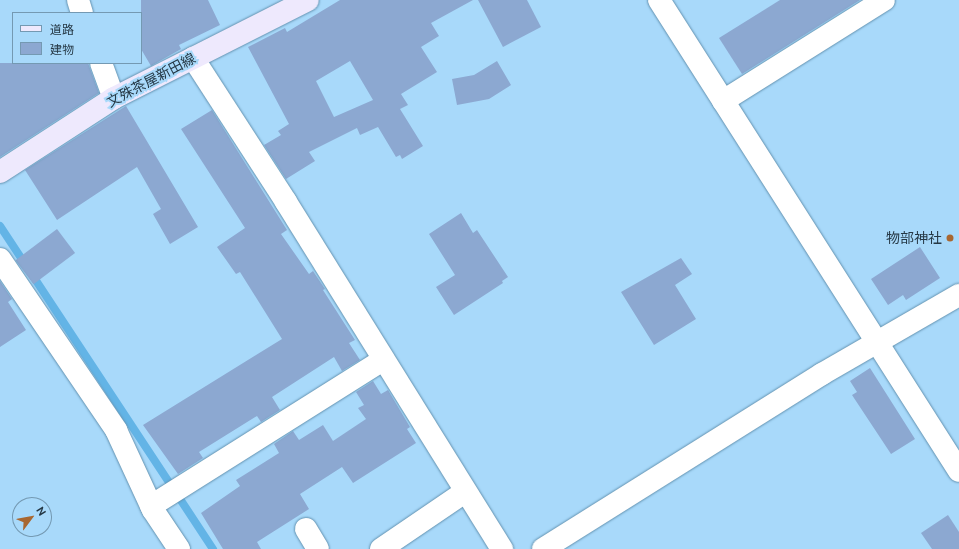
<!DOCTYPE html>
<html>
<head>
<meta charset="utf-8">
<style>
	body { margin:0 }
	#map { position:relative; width:959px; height:549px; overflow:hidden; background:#a8d9fa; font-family:Ubuntu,"Noto Sans JP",sans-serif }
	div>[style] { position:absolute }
	.stream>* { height:8px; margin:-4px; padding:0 4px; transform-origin:4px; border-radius:4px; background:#63b4e6 }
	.building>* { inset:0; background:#8ca8d1; transform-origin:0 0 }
	.roads { filter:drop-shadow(0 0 1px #6392b0) drop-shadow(0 0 1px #6392b0) }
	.minor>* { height:22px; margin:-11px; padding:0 11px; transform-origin:11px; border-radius:11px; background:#fff }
	.secondary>* { height:22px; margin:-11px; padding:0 11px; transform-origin:11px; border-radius:11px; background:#eee9fd }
	.dots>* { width:11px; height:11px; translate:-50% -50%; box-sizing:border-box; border:2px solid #a8d9fa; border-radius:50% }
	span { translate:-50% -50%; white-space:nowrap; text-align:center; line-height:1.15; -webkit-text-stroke:4px #a8d9fa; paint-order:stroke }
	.street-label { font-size:14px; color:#253845 }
	.poi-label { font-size:14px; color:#253845 }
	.right { translate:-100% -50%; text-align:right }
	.legend { position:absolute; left:12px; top:12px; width:130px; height:52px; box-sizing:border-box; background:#a8d9fa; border:1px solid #7499b2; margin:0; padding:5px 7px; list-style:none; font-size:12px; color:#253845 }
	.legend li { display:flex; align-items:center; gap:8px; height:20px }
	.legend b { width:20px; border:1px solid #7499b2 }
	.north { position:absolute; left:12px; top:497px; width:40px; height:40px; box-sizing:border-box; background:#a8d9fa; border:1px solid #7499b2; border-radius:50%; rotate:58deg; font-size:11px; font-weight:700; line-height:16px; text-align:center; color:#253845 }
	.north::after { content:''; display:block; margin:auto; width:14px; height:18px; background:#a86731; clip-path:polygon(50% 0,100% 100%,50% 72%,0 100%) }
</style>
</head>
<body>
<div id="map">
	<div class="stream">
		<div style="left:0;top:226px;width:387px;rotate:56.6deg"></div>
	</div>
	<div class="building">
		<div style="clip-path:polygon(141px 0,208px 0,220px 25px,179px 45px,181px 49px,151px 66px,141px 49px)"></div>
		<div style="clip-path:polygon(evenodd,340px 0,473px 0,431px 23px,439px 36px,421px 47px,437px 72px,401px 94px,408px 105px,400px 109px,423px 146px,402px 159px,400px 155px,396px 157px,378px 127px,360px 135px,357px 128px,309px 152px,315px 161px,286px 179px,264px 145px,281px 135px,278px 131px,289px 124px,248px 47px,285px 28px,287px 32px,340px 0,350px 61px,373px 100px,334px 117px,316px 81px,350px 61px)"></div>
		<div style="clip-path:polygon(478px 0,527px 0,541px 27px,503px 47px)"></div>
		<div style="clip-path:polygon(780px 0,860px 0,742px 74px,719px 38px)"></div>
		<div style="clip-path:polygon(497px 61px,511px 85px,489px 99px,457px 105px,452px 79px,474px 75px)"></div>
		<div style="clip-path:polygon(0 63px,88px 63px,99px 93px,0 157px)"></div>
		<div style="clip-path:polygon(126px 106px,198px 227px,170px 244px,153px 214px,161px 209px,137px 167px,57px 220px,25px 170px)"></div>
		<div style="clip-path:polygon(212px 110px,287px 230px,281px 234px,309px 274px,313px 271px,325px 289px,323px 290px,355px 340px,349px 343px,360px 360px,342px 371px,334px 357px,272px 397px,280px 410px,261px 422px,257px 416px,199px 452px,203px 458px,178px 474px,143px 425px,282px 339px,240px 272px,236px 274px,217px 247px,245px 228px,181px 129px)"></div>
		<div style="clip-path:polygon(461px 213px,473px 233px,477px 230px,508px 277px,502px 281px,503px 283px,454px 315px,436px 287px,455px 275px,429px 234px)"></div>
		<div style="left:57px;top:229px;width:30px;height:52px;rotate:53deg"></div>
		<div style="clip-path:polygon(920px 247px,940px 278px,906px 300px,903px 295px,888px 305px,871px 279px)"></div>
		<div style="clip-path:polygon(681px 258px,692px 274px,675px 285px,696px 319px,654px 345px,621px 292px)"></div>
		<div style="clip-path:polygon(0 281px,12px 299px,8px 302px,26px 330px,0 347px)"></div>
		<div style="clip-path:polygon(870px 368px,915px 439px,891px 454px,852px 395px,857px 392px,850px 381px)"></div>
		<div style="clip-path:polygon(373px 381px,381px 394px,388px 390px,410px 427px,407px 429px,416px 443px,353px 483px,342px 467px,300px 494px,309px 509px,257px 542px,261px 549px,223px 549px,201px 513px,240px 486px,236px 480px,279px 453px,274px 444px,293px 431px,299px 440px,323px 425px,333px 441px,366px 419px,358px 408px,364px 405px,356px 392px)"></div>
		<div style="clip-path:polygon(948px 515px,959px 532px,959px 549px,932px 549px,921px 533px)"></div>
	</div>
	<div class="roads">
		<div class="minor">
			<div style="left:78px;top:0;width:14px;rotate:73deg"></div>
			<div style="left:659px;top:0;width:558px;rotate:57.51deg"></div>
			<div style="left:193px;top:58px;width:171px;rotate:57.1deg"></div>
			<div style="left:286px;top:202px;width:409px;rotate:58.1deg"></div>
			<div style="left:101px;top:63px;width:37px;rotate:70deg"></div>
			<div style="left:723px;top:101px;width:190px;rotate:-32.1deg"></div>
			<div style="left:0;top:259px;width:207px;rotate:55.8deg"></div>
			<div style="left:116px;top:430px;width:88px;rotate:65.2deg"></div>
			<div style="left:153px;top:510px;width:47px;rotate:56.3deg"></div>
			<div style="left:151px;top:506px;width:274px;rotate:-32.2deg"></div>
			<div style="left:306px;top:529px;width:23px;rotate:59deg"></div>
			<div style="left:381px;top:549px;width:102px;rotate:-34.2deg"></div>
			<div style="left:543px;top:549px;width:329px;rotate:-32.1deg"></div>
			<div style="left:822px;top:374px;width:158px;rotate:-30deg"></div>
		</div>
		<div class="secondary">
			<div style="left:0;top:172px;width:136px;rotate:-33deg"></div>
			<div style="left:114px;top:98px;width:217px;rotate:-26.8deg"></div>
		</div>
	</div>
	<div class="dots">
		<div style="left:950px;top:238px;background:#a86731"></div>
	</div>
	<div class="street-label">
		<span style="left:151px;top:80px;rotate:-28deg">文殊茶屋新田線</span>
	</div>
	<div class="poi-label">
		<span class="right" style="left:942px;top:238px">物部神社</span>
	</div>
	<ul class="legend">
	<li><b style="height:5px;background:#eee9fd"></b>道路</li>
	<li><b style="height:11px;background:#8ca8d1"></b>建物</li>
	</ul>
	<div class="north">N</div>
</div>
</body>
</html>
